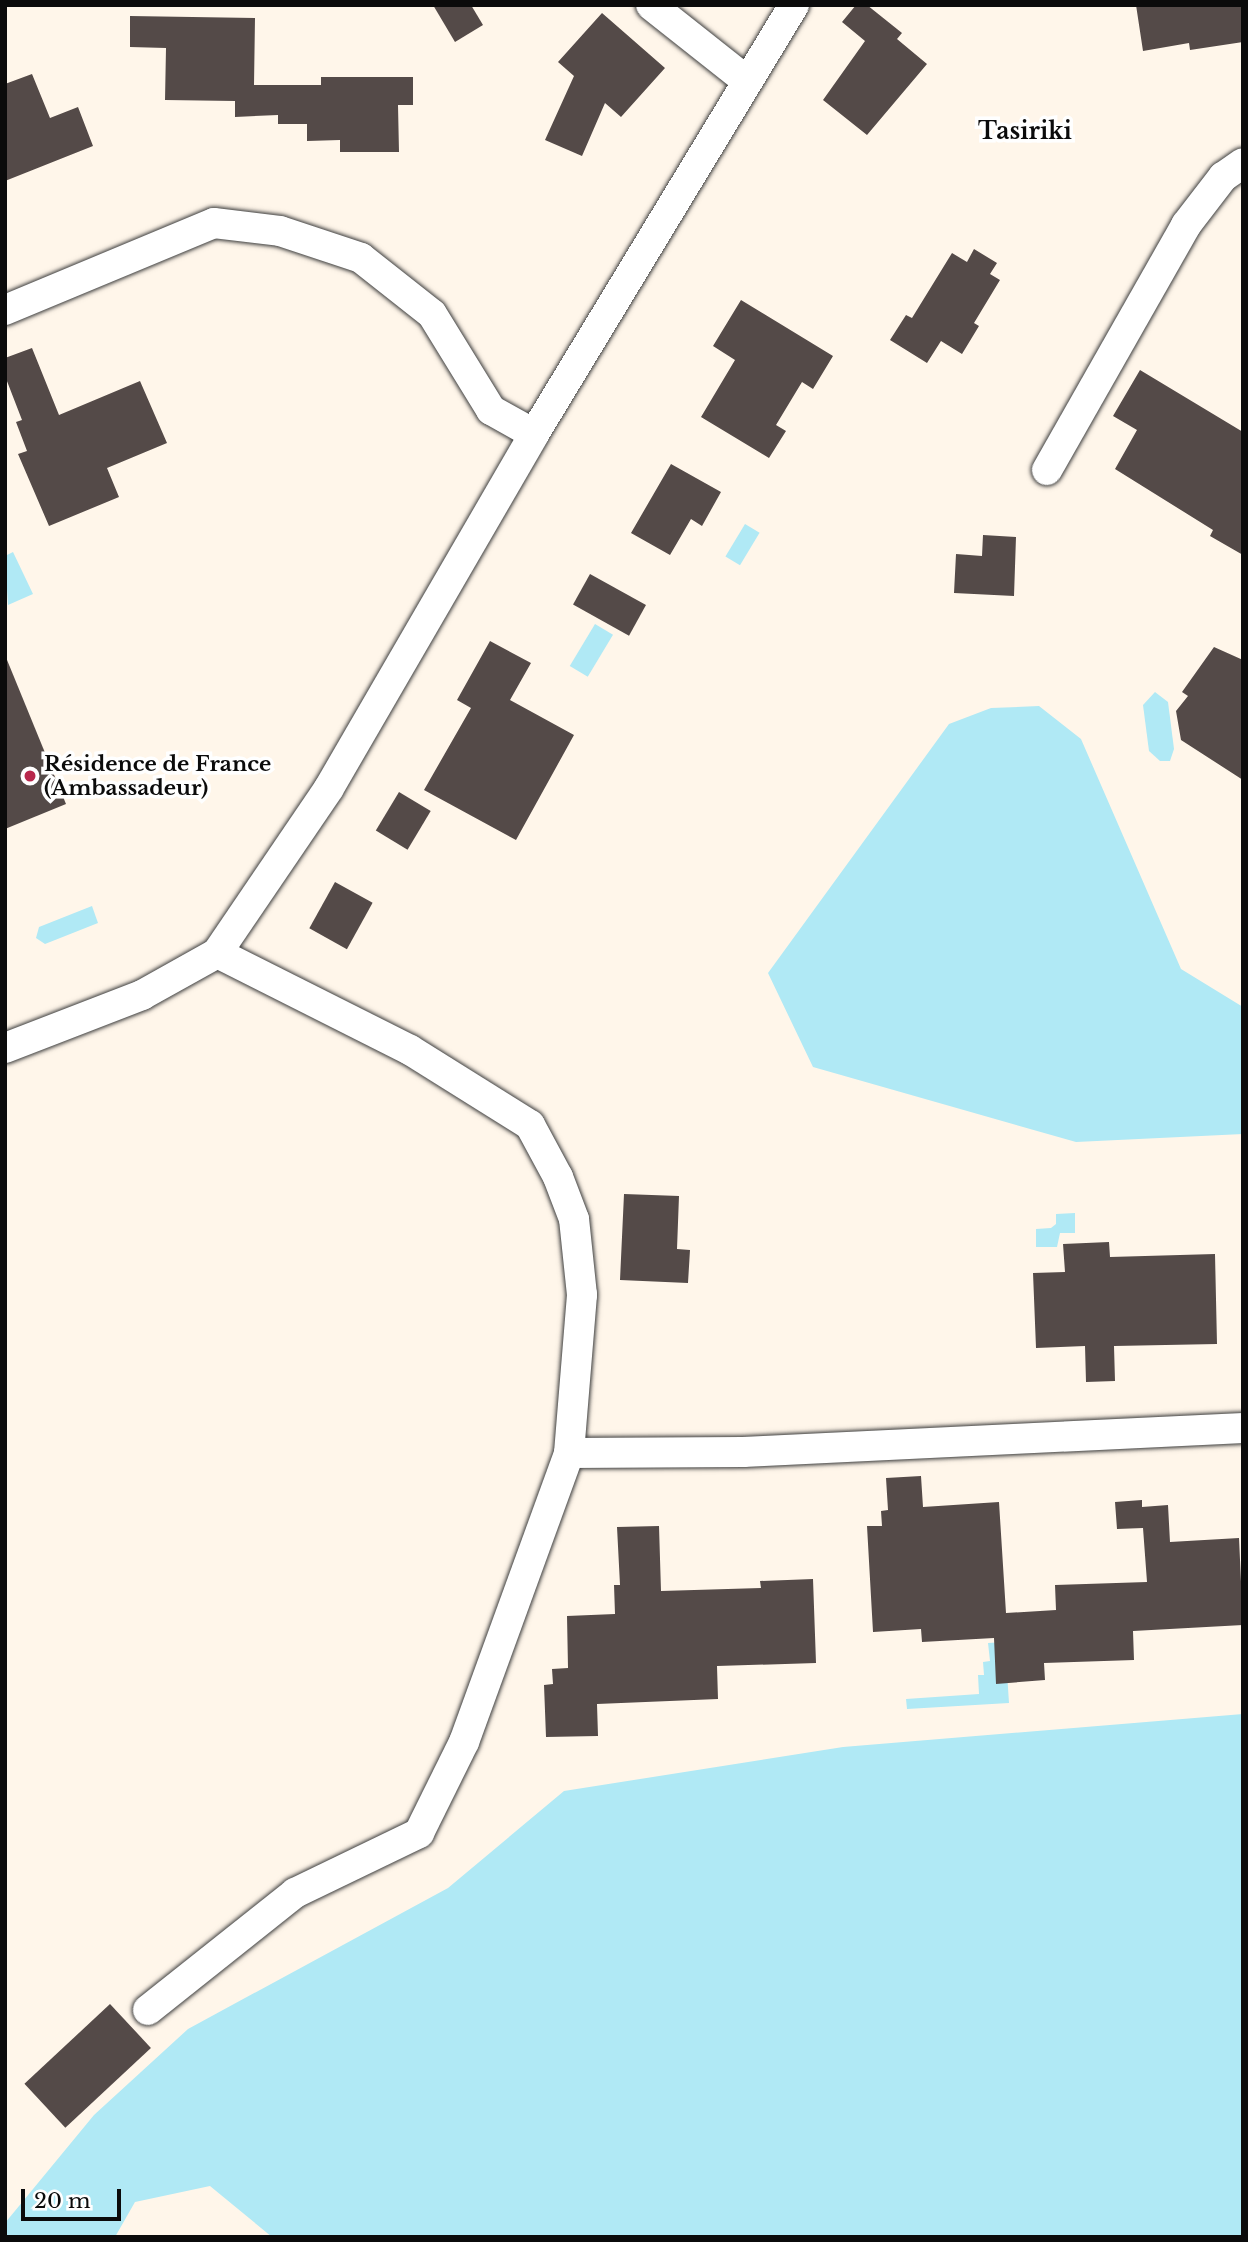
<!DOCTYPE html>
<html>
<head>
<meta charset="utf-8">
<style>
	body { margin:0 }
	#map { position:relative; width:1248px; height:2242px; overflow:hidden; background:#fff6ea; font-family:"Libre Baskerville",serif }
	div>[style] { position:absolute }
	.water>* { inset:0; background:#b0e9f5; transform-origin:0 0 }
	.building>* { inset:0; background:#544a48; transform-origin:0 0 }
	.roads { filter:drop-shadow(0 0 2px #3e3e3e) drop-shadow(0 0 2px #3e3e3e) }
	.minor>* { height:30px; margin:-15px; padding:0 15px; transform-origin:15px; border-radius:15px; background:#fff }
	.dots>* { width:19px; height:19px; translate:-50% -50%; box-sizing:border-box; border:4px solid #fff; border-radius:50% }
	span { translate:-50% -50%; white-space:nowrap; text-align:center; line-height:1.15; -webkit-text-stroke:7px #fff; paint-order:stroke }
	.poi-label { font-size:21px; color:#0b0b0b; font-weight:700 }
	.left { translate:0 -50%; text-align:left }
	.neighbourhood-label { font-size:23px; color:#0b0b0b; font-weight:700 }
	.frame { position:absolute; inset:0; border:7px solid #0b0b0b; pointer-events:none }
	.scale { position:absolute; left:21px; top:2189px; width:100px; height:32px; box-sizing:border-box; border:4px solid #0b0b0b; border-top:0; padding-left:9px; font-size:21px; line-height:24px; white-space:nowrap; color:#0b0b0b; -webkit-text-stroke:5px #fff; paint-order:stroke }
</style>
</head>
<body>
<div id="map">
	<div class="water">
		<div style="left:745px;top:524px;width:17px;height:38px;rotate:31deg"></div>
		<div style="clip-path:polygon(13px 552px,33px 594px,8px 605px,5px 556px)"></div>
		<div style="left:595px;top:624px;width:21px;height:49px;rotate:31deg"></div>
		<div style="clip-path:polygon(1155px 692px,1168px 702px,1174px 749px,1170px 761px,1160px 761px,1149px 751px,1143px 705px)"></div>
		<div style="clip-path:polygon(1039px 706px,1081px 739px,1181px 969px,1243px 1007px,1243px 1134px,1076px 1142px,813px 1067px,768px 973px,949px 724px,991px 708px)"></div>
		<div style="clip-path:polygon(92px 906px,98px 923px,45px 944px,36px 938px,39px 927px)"></div>
		<div style="clip-path:polygon(1075px 1213px,1075px 1233px,1060px 1233px,1057px 1247px,1036px 1247px,1036px 1229px,1051px 1228px,1056px 1224px,1056px 1214px)"></div>
		<div style="clip-path:polygon(1005px 1642px,1009px 1703px,907px 1709px,906px 1699px,979px 1694px,978px 1675px,984px 1675px,983px 1662px,990px 1661px,988px 1643px)"></div>
		<div style="clip-path:polygon(1243px 1714px,1243px 2237px,272px 2237px,210px 2186px,135px 2202px,115px 2237px,5px 2237px,5px 2223px,94px 2115px,188px 2029px,448px 1888px,564px 1791px,843px 1747px)"></div>
	</div>
	<div class="building">
		<div style="clip-path:polygon(433px 5px,471px 5px,483px 25px,455px 42px)"></div>
		<div style="clip-path:polygon(856px 5px,867px 5px,902px 33px,897px 39px,927px 64px,867px 135px,823px 100px,865px 41px,842px 22px)"></div>
		<div style="clip-path:polygon(1136px 5px,1243px 5px,1243px 42px,1190px 50px,1189px 43px,1143px 51px)"></div>
		<div style="clip-path:polygon(602px 13px,665px 68px,621px 117px,605px 103px,582px 156px,545px 140px,574px 76px,558px 62px)"></div>
		<div style="clip-path:polygon(130px 16px,255px 18px,254px 85px,321px 85px,321px 77px,413px 77px,413px 105px,398px 105px,399px 152px,340px 152px,340px 140px,307px 141px,307px 124px,278px 124px,278px 115px,235px 117px,235px 101px,165px 100px,166px 48px,130px 47px)"></div>
		<div style="clip-path:polygon(32px 74px,50px 118px,78px 107px,93px 146px,5px 181px,5px 84px)"></div>
		<div style="clip-path:polygon(974px 249px,997px 263px,990px 274px,1000px 280px,974px 323px,979px 326px,962px 354px,941px 341px,927px 363px,890px 340px,906px 315px,912px 318px,952px 253px,967px 262px)"></div>
		<div style="clip-path:polygon(741px 300px,833px 356px,813px 389px,802px 382px,776px 425px,786px 431px,769px 458px,701px 417px,735px 360px,713px 346px)"></div>
		<div style="clip-path:polygon(32px 348px,59px 415px,140px 381px,167px 443px,107px 468px,119px 497px,49px 526px,18px 454px,27px 451px,16px 422px,22px 420px,5px 376px,5px 358px)"></div>
		<div style="clip-path:polygon(1140px 370px,1243px 432px,1243px 555px,1210px 536px,1213px 530px,1115px 469px,1137px 430px,1113px 416px)"></div>
		<div style="clip-path:polygon(671px 464px,721px 492px,702px 526px,691px 519px,670px 555px,631px 533px)"></div>
		<div style="clip-path:polygon(983px 535px,1016px 537px,1014px 596px,954px 593px,956px 554px,982px 556px)"></div>
		<div style="left:590px;top:574px;width:64px;height:35px;rotate:29deg"></div>
		<div style="clip-path:polygon(490px 641px,531px 663px,510px 700px,574px 735px,516px 840px,424px 790px,471px 708px,457px 700px)"></div>
		<div style="clip-path:polygon(1214px 647px,1243px 660px,1243px 780px,1181px 740px,1176px 711px,1188px 696px,1182px 692px)"></div>
		<div style="clip-path:polygon(5px 655px,66px 804px,5px 829px)"></div>
		<div style="left:399px;top:792px;width:37px;height:45px;rotate:31deg"></div>
		<div style="left:335px;top:882px;width:43px;height:53px;rotate:29deg"></div>
		<div style="clip-path:polygon(624px 1194px,679px 1196px,677px 1249px,690px 1250px,688px 1283px,620px 1280px)"></div>
		<div style="clip-path:polygon(1109px 1242px,1110px 1257px,1215px 1254px,1217px 1344px,1114px 1346px,1115px 1381px,1086px 1382px,1085px 1346px,1036px 1348px,1033px 1273px,1065px 1272px,1063px 1244px)"></div>
		<div style="clip-path:polygon(921px 1476px,923px 1507px,999px 1502px,1006px 1613px,1056px 1610px,1055px 1585px,1147px 1582px,1143px 1528px,1117px 1529px,1115px 1502px,1142px 1500px,1142px 1507px,1168px 1505px,1170px 1542px,1239px 1538px,1243px 1625px,1133px 1631px,1134px 1660px,1044px 1663px,1045px 1680px,996px 1684px,994px 1638px,922px 1642px,921px 1629px,873px 1632px,867px 1526px,882px 1526px,881px 1511px,888px 1510px,886px 1478px)"></div>
		<div style="clip-path:polygon(659px 1526px,661px 1591px,761px 1588px,760px 1581px,813px 1579px,816px 1663px,717px 1666px,718px 1699px,597px 1704px,598px 1736px,546px 1737px,544px 1685px,553px 1684px,552px 1669px,568px 1668px,567px 1616px,615px 1614px,614px 1585px,620px 1585px,617px 1527px)"></div>
		<div style="left:110px;top:2004px;width:60px;height:117px;rotate:47deg"></div>
	</div>
	<div class="roads">
		<div class="minor">
			<div style="left:651px;top:5px;width:122px;rotate:38.4deg"></div>
			<div style="left:5px;top:310px;width:226px;rotate:-22.6deg"></div>
			<div style="left:214px;top:223px;width:66px;rotate:6.9deg"></div>
			<div style="left:280px;top:231px;width:85px;rotate:18.4deg"></div>
			<div style="left:361px;top:258px;width:90px;rotate:38.3deg"></div>
			<div style="left:432px;top:314px;width:113px;rotate:58.4deg"></div>
			<div style="left:491px;top:410px;width:49px;rotate:29.2deg"></div>
			<div style="left:1047px;top:470px;width:282px;rotate:-60.4deg"></div>
			<div style="left:1186px;top:225px;width:61px;rotate:-52.4deg"></div>
			<div style="left:1223px;top:177px;width:24px;rotate:-35deg"></div>
			<div style="left:5px;top:1048px;width:147px;rotate:-21.1deg"></div>
			<div style="left:142px;top:995px;width:86px;rotate:-29.2deg"></div>
			<div style="left:217px;top:953px;width:199px;rotate:-55.8deg"></div>
			<div style="left:329px;top:788px;width:409px;rotate:-59.9deg"></div>
			<div style="left:534px;top:434px;width:502px;rotate:-58.78deg"></div>
			<div style="left:569px;top:1453px;width:174px;rotate:-0.3deg"></div>
			<div style="left:743px;top:1452px;width:501px;rotate:-2.75deg"></div>
			<div style="left:148px;top:2010px;width:188px;rotate:-38.5deg"></div>
			<div style="left:295px;top:1893px;width:138px;rotate:-25.8deg"></div>
			<div style="left:419px;top:1833px;width:102px;rotate:-63.7deg"></div>
			<div style="left:464px;top:1742px;width:307px;rotate:-70deg"></div>
			<div style="left:569px;top:1453px;width:159px;rotate:-85.3deg"></div>
			<div style="left:582px;top:1295px;width:76px;rotate:-96deg"></div>
			<div style="left:574px;top:1219px;width:45px;rotate:-110.9deg"></div>
			<div style="left:558px;top:1177px;width:59px;rotate:-118.3deg"></div>
			<div style="left:530px;top:1125px;width:142px;rotate:-148deg"></div>
			<div style="left:410px;top:1050px;width:216px;rotate:-153.3deg"></div>
		</div>
	</div>
	<div class="dots">
		<div style="left:30px;top:776px;background:#b8274b"></div>
	</div>
	<div class="poi-label">
		<span class="left" style="left:44px;top:776px">Résidence de France<br>(Ambassadeur)</span>
	</div>
	<div class="neighbourhood-label">
		<span style="left:1025px;top:131px">Tasiriki</span>
	</div>
	<div class="frame"></div>
	<div class="scale">20 m</div>
</div>
</body>
</html>
